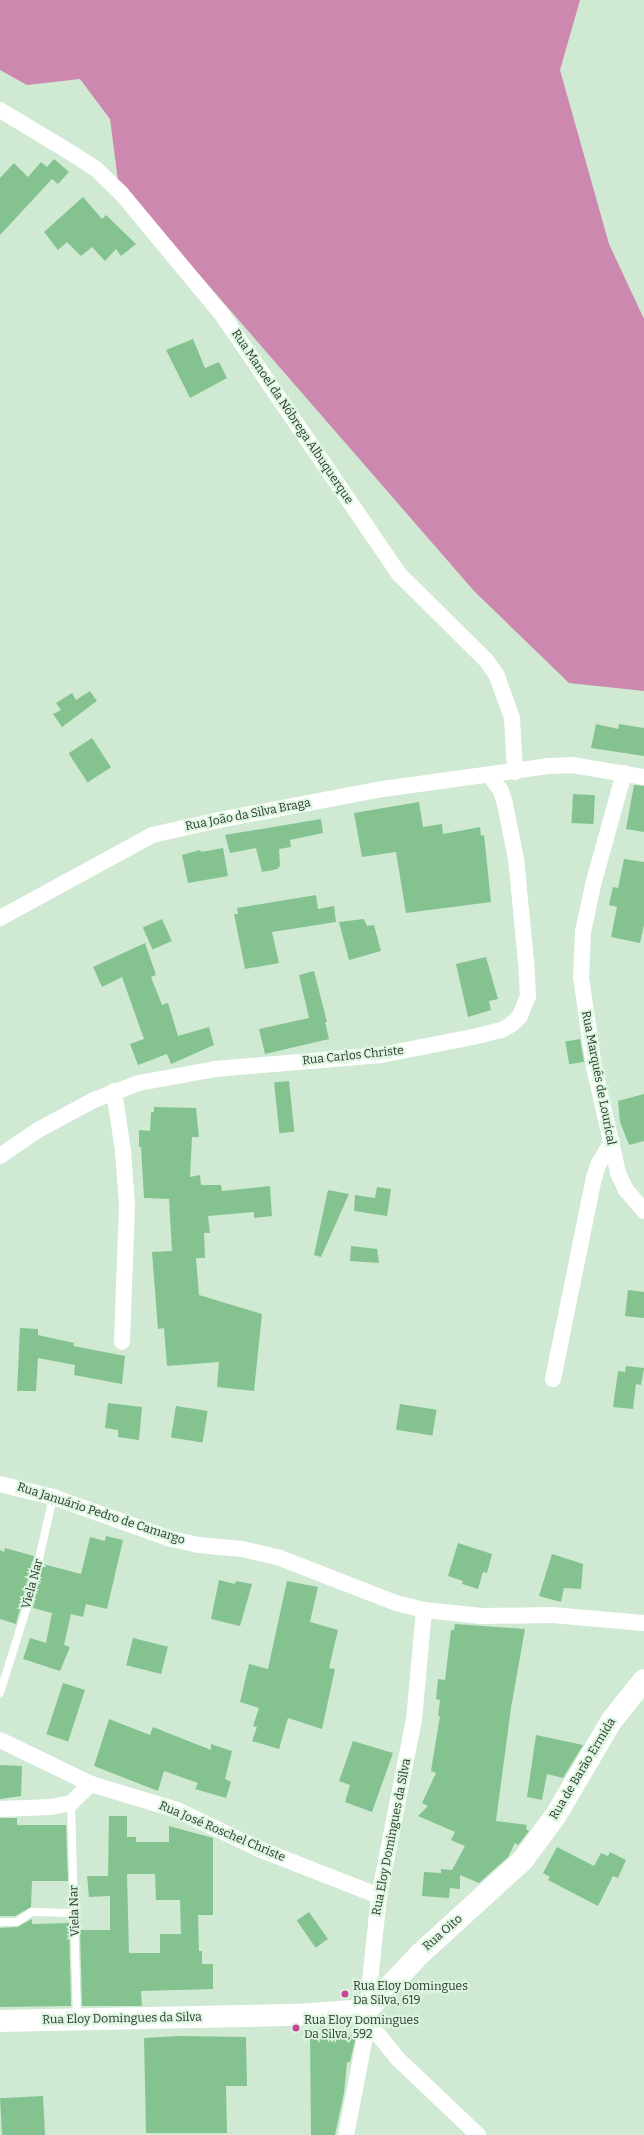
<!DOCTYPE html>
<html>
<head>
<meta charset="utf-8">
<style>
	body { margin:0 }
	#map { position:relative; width:644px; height:2135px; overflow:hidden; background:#cfe9d2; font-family:Bitter,serif }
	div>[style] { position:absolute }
	.forest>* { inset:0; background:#cd88af }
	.building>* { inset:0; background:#84c390; transform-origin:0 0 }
	.lane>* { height:8px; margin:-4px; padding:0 4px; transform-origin:4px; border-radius:4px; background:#fff }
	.street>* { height:16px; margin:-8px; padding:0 8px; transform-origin:8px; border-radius:8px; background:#fff }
	.secondary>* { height:22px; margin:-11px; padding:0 11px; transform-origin:11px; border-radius:11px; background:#fff }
	.dots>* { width:11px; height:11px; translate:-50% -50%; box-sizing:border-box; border:2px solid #dcf6e0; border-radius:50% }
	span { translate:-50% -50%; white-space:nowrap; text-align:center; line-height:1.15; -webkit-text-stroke:3.5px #dcf6e0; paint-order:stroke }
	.street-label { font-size:12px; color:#2c372e }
	.poi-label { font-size:12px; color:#2c372e }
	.left { translate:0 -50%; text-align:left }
</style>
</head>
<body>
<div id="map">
	<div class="forest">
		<div style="clip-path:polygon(0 0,580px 0,560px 70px,609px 244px,644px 319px,644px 691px,569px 683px,474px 591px,118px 181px,110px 119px,80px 79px,27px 85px,0 70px)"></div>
	</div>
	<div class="building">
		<div style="clip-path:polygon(54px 159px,69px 172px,58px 184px,52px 179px,0 235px,0 178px,14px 163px,28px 177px,41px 162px,47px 167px)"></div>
		<div style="clip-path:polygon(83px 197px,102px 219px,106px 215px,136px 244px,121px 256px,116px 249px,105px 261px,92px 247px,81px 256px,67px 242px,58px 250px,44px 232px)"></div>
		<div style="clip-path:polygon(193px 339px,205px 368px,219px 362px,227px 378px,190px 398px,166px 350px)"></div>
		<div style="clip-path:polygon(90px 691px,97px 701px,62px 727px,53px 714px,61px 710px,56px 703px,72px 693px,76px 700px)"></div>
		<div style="clip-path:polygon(596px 724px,618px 729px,619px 724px,644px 728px,644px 756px,591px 748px)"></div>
		<div style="left:92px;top:738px;width:35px;height:28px;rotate:57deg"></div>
		<div style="clip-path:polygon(634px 785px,644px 786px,644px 832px,626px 829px)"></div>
		<div style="left:573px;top:794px;width:22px;height:29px;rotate:3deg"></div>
		<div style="clip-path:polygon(419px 802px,423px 827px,442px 824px,443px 834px,480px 827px,481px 836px,484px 835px,491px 902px,406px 913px,396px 852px,362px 857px,354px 813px)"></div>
		<div style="clip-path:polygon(321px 819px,323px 833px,290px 840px,291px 847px,279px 849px,280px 866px,277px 869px,262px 872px,256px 848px,230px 853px,225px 835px)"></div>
		<div style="clip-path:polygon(223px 848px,228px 876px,188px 883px,182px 855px,200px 850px,201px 852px)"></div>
		<div style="clip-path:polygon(624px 859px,644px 862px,644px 925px,640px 943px,611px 937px,617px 907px,609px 905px,613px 887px,618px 888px)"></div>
		<div style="clip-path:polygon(316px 895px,318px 909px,334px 906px,336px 922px,272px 932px,279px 963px,245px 969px,234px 914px,238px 914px,237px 908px)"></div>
		<div style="left:162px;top:919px;width:24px;height:21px;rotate:66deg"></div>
		<div style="clip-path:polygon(364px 919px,367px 926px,374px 925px,381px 951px,349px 960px,339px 922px)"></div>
		<div style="clip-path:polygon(145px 943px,156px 975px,151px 977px,162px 1005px,168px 1003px,178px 1036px,209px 1027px,214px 1045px,171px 1064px,167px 1054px,138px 1065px,130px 1044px,144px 1039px,122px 977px,102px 987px,93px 967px)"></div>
		<div style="clip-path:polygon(486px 957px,498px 999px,489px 1001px,491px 1010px,468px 1017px,456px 964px)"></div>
		<div style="clip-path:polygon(314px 971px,327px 1022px,325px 1022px,329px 1039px,265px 1054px,259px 1029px,309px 1018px,299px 975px)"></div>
		<div style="left:580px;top:1039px;width:23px;height:15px;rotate:80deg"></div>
		<div style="left:289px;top:1081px;width:51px;height:15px;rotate:84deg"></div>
		<div style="clip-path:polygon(644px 1094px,644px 1141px,629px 1145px,620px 1122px,618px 1101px)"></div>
		<div style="clip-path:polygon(154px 1107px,196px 1108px,199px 1137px,192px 1137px,190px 1177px,200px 1175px,201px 1185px,221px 1185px,222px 1191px,270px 1186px,272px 1216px,254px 1218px,254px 1212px,208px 1216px,210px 1233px,204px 1233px,205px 1258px,196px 1258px,199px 1295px,262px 1314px,254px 1391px,217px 1387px,219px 1362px,167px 1366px,164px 1328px,158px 1329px,152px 1252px,172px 1251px,169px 1199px,144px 1198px,141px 1147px,139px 1147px,139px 1130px,150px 1131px,151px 1112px,154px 1112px)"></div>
		<div style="clip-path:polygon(377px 1187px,391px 1189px,387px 1216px,354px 1211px,355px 1195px,375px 1198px)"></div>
		<div style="clip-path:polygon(328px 1190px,349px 1194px,321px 1257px,314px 1255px)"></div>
		<div style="clip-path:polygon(351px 1246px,377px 1249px,379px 1263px,350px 1261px)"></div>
		<div style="clip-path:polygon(628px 1290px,644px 1292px,644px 1318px,625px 1316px)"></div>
		<div style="clip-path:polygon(20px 1328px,38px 1329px,38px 1335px,74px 1343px,73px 1346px,125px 1356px,122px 1384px,74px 1375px,75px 1365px,38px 1358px,36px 1391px,17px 1391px)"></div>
		<div style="clip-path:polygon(626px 1366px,644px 1368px,641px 1385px,636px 1384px,633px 1409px,613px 1407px,618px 1371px,625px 1372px)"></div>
		<div style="clip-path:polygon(108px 1403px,142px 1407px,139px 1440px,118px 1437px,118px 1430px,105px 1428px)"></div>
		<div style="left:400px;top:1404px;width:37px;height:26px;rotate:9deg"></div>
		<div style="left:176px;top:1406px;width:32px;height:32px;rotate:9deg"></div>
		<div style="clip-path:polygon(106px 1536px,123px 1540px,107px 1609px,86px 1604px,83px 1617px,71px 1614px,64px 1645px,70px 1647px,60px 1671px,23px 1659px,30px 1638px,46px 1643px,52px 1613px,33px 1608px,43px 1564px,81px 1574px,90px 1537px,105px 1541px)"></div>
		<div style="clip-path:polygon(458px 1543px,492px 1554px,487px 1573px,483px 1572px,478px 1589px,462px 1584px,463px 1581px,448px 1576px)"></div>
		<div style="clip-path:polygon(5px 1548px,34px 1556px,16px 1624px,0 1619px,0 1550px,4px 1552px)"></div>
		<div style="clip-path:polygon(552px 1554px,583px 1564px,581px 1589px,564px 1588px,561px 1602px,539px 1596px)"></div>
		<div style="clip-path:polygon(219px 1580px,235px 1584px,236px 1581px,252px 1584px,240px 1626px,211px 1619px)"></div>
		<div style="clip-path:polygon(287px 1581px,318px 1587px,310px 1622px,338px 1630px,329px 1668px,335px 1669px,322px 1729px,288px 1718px,279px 1749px,252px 1741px,257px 1727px,253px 1726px,259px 1708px,240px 1702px,249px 1664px,268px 1669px)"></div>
		<div style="clip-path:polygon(455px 1624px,525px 1629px,511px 1708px,496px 1821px,527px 1825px,526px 1829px,529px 1831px,518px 1845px,515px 1843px,508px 1857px,479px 1883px,460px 1875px,460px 1889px,450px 1888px,449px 1898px,422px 1896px,424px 1872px,441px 1873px,441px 1869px,452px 1870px,465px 1846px,451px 1840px,455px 1832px,418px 1816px,428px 1806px,422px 1803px,436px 1773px,431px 1771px,440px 1716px,438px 1716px,440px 1700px,436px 1699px,438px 1679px,445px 1680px,451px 1630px,454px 1630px)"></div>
		<div style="left:133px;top:1638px;width:36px;height:28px;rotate:14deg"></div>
		<div style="left:63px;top:1683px;width:23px;height:54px;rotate:18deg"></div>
		<div style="clip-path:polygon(109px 1719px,150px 1735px,153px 1727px,211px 1750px,211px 1744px,232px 1751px,225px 1779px,231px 1782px,226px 1798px,195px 1789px,198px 1783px,164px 1771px,158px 1791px,94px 1766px)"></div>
		<div style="clip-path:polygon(536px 1735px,583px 1745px,563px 1778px,547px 1774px,542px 1800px,527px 1797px)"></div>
		<div style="clip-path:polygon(353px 1741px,393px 1753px,372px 1812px,345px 1802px,350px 1785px,339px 1781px)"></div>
		<div style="clip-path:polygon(0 1765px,22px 1766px,21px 1796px,0 1799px)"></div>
		<div style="clip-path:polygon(evenodd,109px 1816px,127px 1816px,127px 1837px,136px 1837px,136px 1842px,169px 1842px,169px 1826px,213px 1838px,213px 1915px,198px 1915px,199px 1951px,202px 1951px,202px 1964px,213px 1964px,213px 1989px,141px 1991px,142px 2006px,82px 2006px,80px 1930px,110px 1930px,110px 1896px,89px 1897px,87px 1876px,108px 1876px,109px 1816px,127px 1874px,155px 1874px,156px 1900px,180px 1900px,181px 1934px,160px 1934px,160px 1953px,129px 1953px,127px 1874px)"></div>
		<div style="clip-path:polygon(0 1818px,17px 1818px,17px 1825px,66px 1825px,68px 1881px,32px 1881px,31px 1907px,15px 1916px,0 1916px)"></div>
		<div style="clip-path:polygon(557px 1847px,594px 1866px,601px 1853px,608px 1856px,610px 1852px,626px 1860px,618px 1878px,613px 1876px,598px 1906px,548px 1880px,550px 1877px,543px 1873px)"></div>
		<div style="left:309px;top:1912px;width:33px;height:15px;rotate:55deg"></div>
		<div style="clip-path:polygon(32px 1919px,32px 1924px,69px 1923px,71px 2006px,0 2007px,0 1928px,17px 1927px)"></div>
		<div style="clip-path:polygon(322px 2030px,346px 2030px,346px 2035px,356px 2036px,350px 2062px,347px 2062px,344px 2093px,335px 2135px,311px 2135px,310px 2033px,322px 2033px)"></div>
		<div style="clip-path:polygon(179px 2036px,246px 2037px,247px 2086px,226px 2086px,227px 2133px,146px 2133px,144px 2038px)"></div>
		<div style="left:43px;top:2096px;width:39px;height:43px;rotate:87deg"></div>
	</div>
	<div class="lane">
		<div style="left:0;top:1693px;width:104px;rotate:-72.6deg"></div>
		<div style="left:31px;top:1594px;width:99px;rotate:-77.2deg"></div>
		<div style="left:71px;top:1803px;width:216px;rotate:88.4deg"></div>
		<div style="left:0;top:1922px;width:17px"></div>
		<div style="left:17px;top:1922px;width:18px;rotate:-34deg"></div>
		<div style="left:32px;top:1912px;width:42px;rotate:1.4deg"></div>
	</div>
	<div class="street">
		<div style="left:0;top:110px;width:85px;rotate:31.1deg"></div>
		<div style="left:73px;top:154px;width:27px;rotate:33deg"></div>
		<div style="left:96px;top:169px;width:35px;rotate:44deg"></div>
		<div style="left:121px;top:193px;width:160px;rotate:50.3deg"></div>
		<div style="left:223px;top:316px;width:312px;rotate:55.7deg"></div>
		<div style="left:399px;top:574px;width:122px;rotate:44.7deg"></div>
		<div style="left:486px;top:660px;width:19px;rotate:55deg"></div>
		<div style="left:497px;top:676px;width:45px;rotate:70.3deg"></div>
		<div style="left:512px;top:718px;width:54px;rotate:86.8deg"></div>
		<div style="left:624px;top:773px;width:116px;rotate:105.5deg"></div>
		<div style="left:593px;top:885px;width:48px;rotate:102deg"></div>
		<div style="left:583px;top:932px;width:45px;rotate:92.5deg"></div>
		<div style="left:581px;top:977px;width:91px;rotate:81.8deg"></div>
		<div style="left:594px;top:1067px;width:109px;rotate:77.2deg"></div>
		<div style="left:618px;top:1173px;width:19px;rotate:65deg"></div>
		<div style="left:626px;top:1190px;width:28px;rotate:49deg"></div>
		<div style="left:0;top:918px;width:173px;rotate:-28.6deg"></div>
		<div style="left:152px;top:835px;width:69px;rotate:-12.6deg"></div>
		<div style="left:219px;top:820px;width:160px;rotate:-10.8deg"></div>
		<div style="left:376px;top:790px;width:174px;rotate:-7.9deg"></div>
		<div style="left:548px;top:766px;width:24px;rotate:-2deg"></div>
		<div style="left:572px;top:765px;width:73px;rotate:9.5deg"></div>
		<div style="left:114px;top:1091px;width:61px;rotate:81.5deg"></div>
		<div style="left:123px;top:1151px;width:54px;rotate:85.8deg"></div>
		<div style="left:127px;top:1205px;width:137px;rotate:92.1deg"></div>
		<div style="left:0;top:1156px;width:46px;rotate:-34.4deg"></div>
		<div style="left:38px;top:1130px;width:64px;rotate:-28.2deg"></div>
		<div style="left:94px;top:1100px;width:48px;rotate:-20.7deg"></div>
		<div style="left:139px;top:1083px;width:77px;rotate:-10.4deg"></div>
		<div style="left:215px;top:1069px;width:167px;rotate:-4.8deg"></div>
		<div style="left:381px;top:1055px;width:94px;rotate:-11.1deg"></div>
		<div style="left:473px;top:1037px;width:30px;rotate:-14deg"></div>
		<div style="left:502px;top:1030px;width:12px;rotate:-31deg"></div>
		<div style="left:512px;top:1024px;width:11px;rotate:-45deg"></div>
		<div style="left:520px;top:1016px;width:22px;rotate:-68deg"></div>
		<div style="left:528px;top:996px;width:34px;rotate:-93deg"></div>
		<div style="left:526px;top:962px;width:103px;rotate:-95.5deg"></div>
		<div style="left:516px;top:859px;width:56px;rotate:-101.3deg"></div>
		<div style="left:505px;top:804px;width:14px;rotate:-107deg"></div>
		<div style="left:501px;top:791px;width:19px;rotate:-126deg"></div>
		<div style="left:553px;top:1379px;width:205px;rotate:-78.5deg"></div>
		<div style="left:594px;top:1178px;width:16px;rotate:-72deg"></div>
		<div style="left:599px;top:1163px;width:25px;rotate:-58deg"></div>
		<div style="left:0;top:1484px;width:55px;rotate:13.8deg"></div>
		<div style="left:53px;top:1497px;width:122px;rotate:19.6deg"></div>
		<div style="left:168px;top:1538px;width:31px;rotate:13deg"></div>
		<div style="left:198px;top:1545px;width:44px;rotate:5.2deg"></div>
		<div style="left:242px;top:1549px;width:39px;rotate:13deg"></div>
		<div style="left:280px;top:1558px;width:124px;rotate:21.2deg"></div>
		<div style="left:396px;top:1603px;width:29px;rotate:14deg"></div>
		<div style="left:424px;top:1610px;width:58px;rotate:5.9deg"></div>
		<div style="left:482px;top:1616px;width:70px;rotate:-0.8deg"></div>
		<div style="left:552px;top:1615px;width:92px;rotate:5deg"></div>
		<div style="left:0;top:1740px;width:101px;rotate:25.8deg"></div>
		<div style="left:91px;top:1784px;width:90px;rotate:16.8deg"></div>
		<div style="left:177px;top:1810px;width:91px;rotate:25.4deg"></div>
		<div style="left:259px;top:1849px;width:129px;rotate:21.4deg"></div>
		<div style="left:0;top:1809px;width:51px;rotate:-2.2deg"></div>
		<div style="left:51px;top:1807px;width:20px;rotate:-11deg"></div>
		<div style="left:71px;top:1803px;width:28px;rotate:-44deg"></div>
		<div style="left:368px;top:2022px;width:48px;rotate:51deg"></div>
		<div style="left:398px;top:2059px;width:110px;rotate:43.5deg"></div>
		<div style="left:346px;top:2135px;width:115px;rotate:-79deg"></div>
		<div style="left:368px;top:2022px;width:12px;rotate:-95deg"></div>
		<div style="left:367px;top:2010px;width:115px;rotate:-84deg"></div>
		<div style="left:379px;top:1896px;width:179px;rotate:-78.8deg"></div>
		<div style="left:414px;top:1720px;width:110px;rotate:-84.8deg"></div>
	</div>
	<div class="secondary">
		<div style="left:0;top:2021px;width:296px;rotate:-1.2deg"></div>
		<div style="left:296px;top:2015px;width:71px;rotate:-4deg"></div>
		<div style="left:367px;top:2010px;width:77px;rotate:-46.6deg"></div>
		<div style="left:420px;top:1954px;width:139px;rotate:-42.4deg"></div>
		<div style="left:523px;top:1860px;width:56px;rotate:-53.7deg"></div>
		<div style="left:556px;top:1815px;width:110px;rotate:-59.5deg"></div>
		<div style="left:612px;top:1720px;width:51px;rotate:-51.3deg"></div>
	</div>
	<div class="dots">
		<div style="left:345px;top:1994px;background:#c54796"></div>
		<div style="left:296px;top:2028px;background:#c54796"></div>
	</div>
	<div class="street-label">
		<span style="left:292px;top:417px;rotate:56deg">Rua Manoel da Nóbrega Albuquerque</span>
		<span style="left:248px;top:815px;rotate:-11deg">Rua João da Silva Braga</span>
		<span style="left:353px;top:1056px;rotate:-6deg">Rua Carlos Christe</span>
		<span style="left:598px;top:1078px;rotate:79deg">Rua Marquês de Lourical</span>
		<span style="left:101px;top:1514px;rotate:18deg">Rua Januário Pedro de Camargo</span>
		<span style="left:33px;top:1584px;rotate:-75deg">Viela Nar</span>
		<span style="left:583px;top:1769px;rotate:-59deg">Rua de Barão Ermida</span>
		<span style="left:222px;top:1832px;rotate:23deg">Rua José Roschel Christe</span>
		<span style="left:392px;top:1837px;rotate:-79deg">Rua Eloy Domingues da Silva</span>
		<span style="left:75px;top:1911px;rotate:-92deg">Viela Nar</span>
		<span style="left:443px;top:1933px;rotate:-41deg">Rua Oito</span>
		<span style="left:122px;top:2019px;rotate:-1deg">Rua Eloy Domingues da Silva</span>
	</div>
	<div class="poi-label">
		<span class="left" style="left:353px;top:1994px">Rua Eloy Domingues<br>Da Silva, 619</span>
		<span class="left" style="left:304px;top:2028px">Rua Eloy Domingues<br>Da Silva, 592</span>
	</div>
</div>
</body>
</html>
